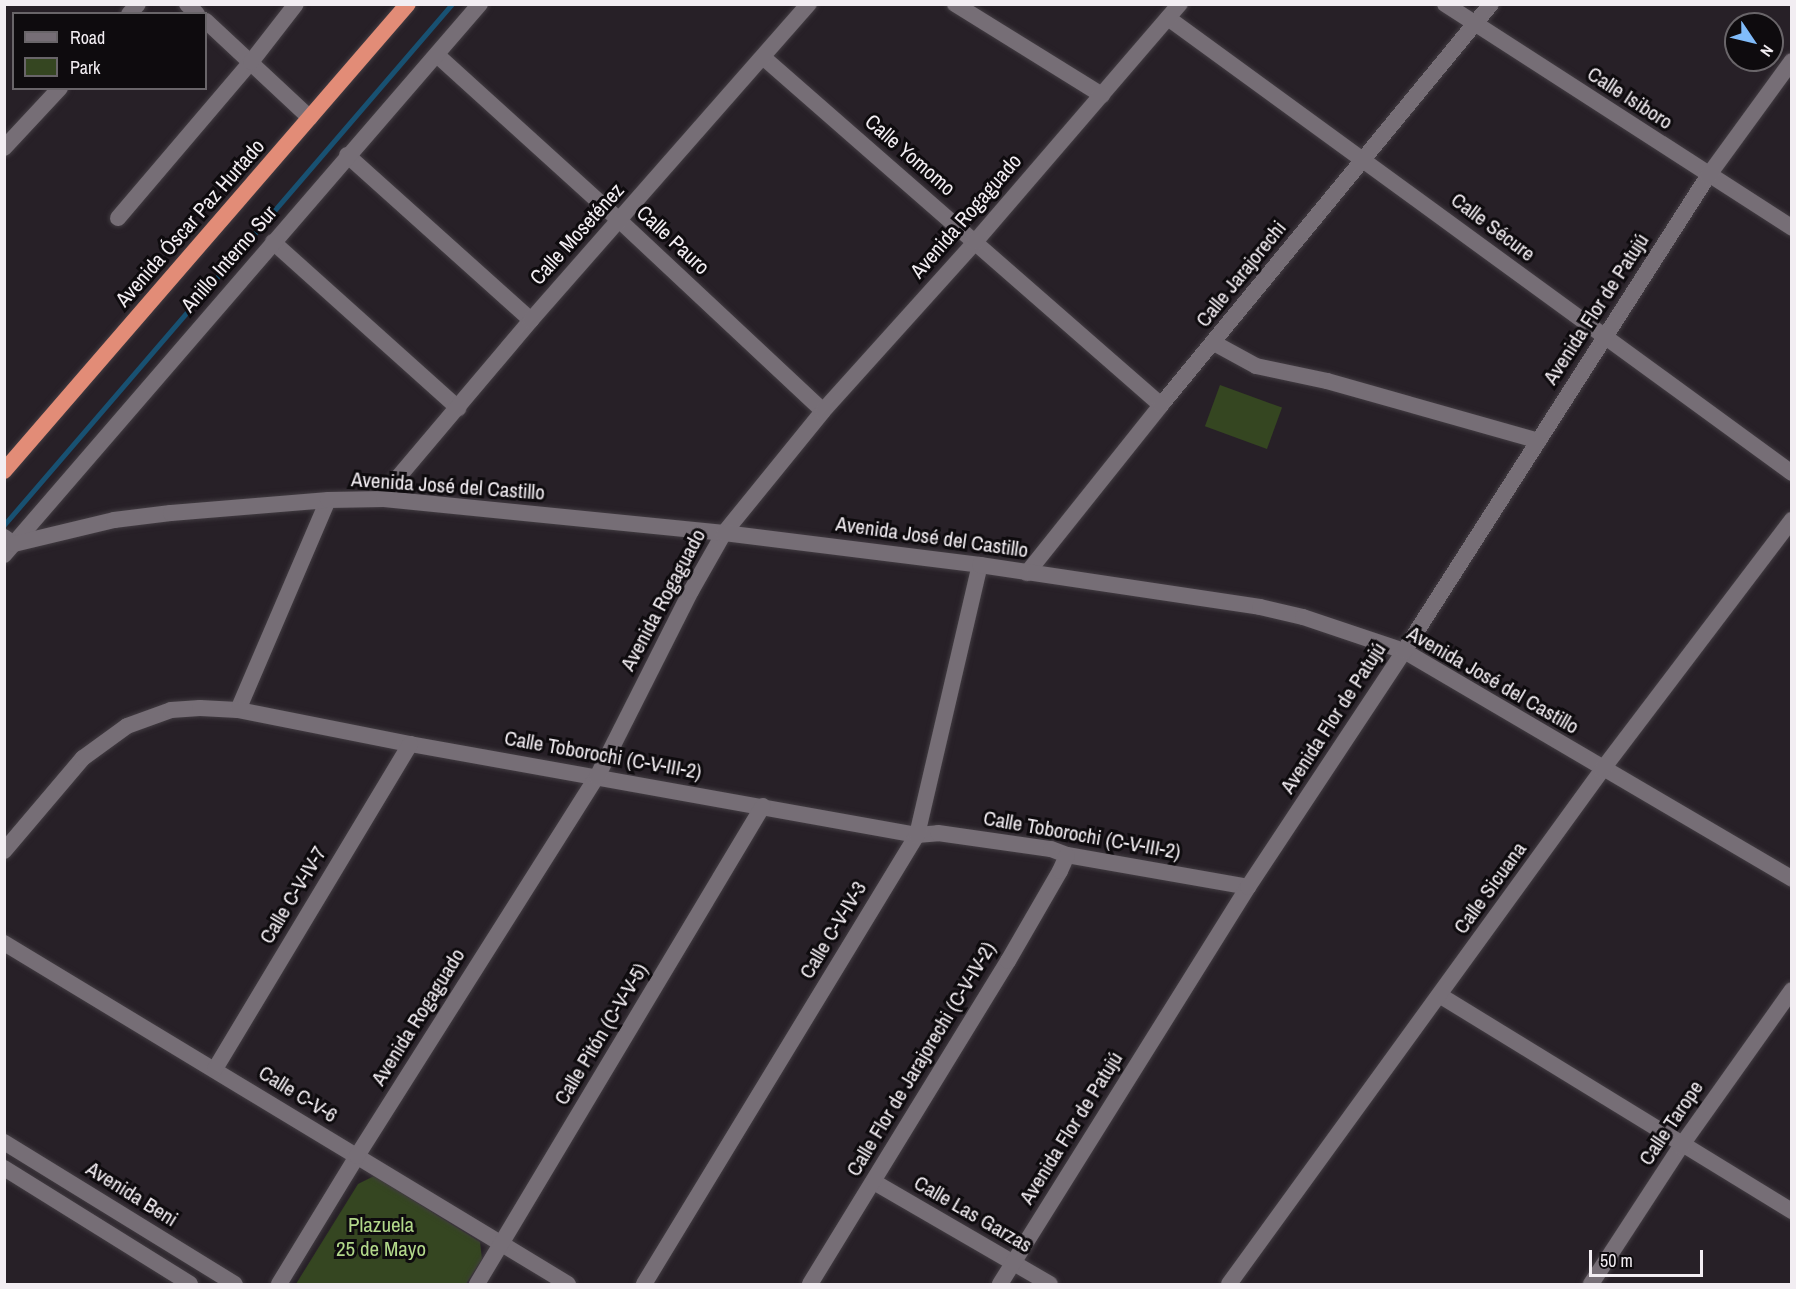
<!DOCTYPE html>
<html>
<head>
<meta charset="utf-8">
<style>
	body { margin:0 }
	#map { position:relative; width:1796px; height:1289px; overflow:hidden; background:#272027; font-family:"Archivo Narrow",sans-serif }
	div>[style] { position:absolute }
	.green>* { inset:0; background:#354621; transform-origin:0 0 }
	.stream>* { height:4.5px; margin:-2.25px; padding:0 2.25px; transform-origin:2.25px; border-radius:2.25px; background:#185172 }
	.roads { filter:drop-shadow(0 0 2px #423c42) drop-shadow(0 0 2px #423c42) }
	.minor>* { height:16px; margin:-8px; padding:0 8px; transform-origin:8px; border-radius:8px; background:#766e76 }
	.tertiary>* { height:16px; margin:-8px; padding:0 8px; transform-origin:8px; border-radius:8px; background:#766e76 }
	.secondary>* { height:16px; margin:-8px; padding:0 8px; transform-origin:8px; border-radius:8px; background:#766e76 }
	.trunk>* { height:16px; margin:-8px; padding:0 8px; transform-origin:8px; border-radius:8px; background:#e28c77 }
	span { translate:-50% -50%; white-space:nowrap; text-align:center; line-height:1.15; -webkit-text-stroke:6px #0e0b0e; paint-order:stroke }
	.street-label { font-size:21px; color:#f2edf2 }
	.park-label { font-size:21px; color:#b2d88a }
	.frame { position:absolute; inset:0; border:6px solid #f2edf2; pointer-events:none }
	.legend { position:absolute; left:12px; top:12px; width:195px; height:78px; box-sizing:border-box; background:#0e0b0e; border:2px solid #696569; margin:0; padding:8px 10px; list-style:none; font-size:18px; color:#f2edf2 }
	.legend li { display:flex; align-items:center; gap:12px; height:30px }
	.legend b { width:30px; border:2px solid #696569 }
	.north { position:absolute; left:1724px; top:12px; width:60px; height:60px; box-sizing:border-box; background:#0e0b0e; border:2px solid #696569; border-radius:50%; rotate:125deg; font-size:16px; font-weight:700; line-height:24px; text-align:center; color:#f2edf2 }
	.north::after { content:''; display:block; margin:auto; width:21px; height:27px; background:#81bcfa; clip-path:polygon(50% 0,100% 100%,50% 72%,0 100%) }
	.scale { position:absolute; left:1589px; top:1250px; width:114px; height:27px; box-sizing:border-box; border:3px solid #f2edf2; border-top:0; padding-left:8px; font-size:18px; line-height:21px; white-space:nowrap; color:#f2edf2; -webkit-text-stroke:4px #0e0b0e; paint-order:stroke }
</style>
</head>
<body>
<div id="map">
	<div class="green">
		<div style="left:1220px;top:385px;width:66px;height:44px;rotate:20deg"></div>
		<div style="clip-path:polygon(374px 1176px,480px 1242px,482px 1259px,466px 1284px,296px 1284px,358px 1184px)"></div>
	</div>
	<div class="stream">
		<div style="left:4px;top:525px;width:687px;rotate:-49.31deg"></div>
	</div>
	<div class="roads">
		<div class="minor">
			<div style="left:187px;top:4px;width:14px;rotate:45deg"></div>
			<div style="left:955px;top:4px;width:173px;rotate:31.8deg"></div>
			<div style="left:1445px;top:4px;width:413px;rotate:32.8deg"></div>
			<div style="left:1168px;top:18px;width:772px;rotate:36.1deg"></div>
			<div style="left:206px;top:21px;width:142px;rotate:43deg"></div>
			<div style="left:437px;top:55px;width:246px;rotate:42.2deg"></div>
			<div style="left:619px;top:220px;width:279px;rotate:43.1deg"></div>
			<div style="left:764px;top:58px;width:527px;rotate:41.16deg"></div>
			<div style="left:347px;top:155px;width:247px;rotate:41.9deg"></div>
			<div style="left:118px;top:218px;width:205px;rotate:-49.6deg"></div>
			<div style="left:251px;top:62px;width:73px;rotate:-52.2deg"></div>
			<div style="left:273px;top:242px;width:249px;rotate:41.9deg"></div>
			<div style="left:1214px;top:343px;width:48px;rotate:28.7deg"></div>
			<div style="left:1256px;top:366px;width:73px;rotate:11.9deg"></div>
			<div style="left:1327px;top:381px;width:220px;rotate:15.8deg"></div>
			<div style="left:384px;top:499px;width:21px;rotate:-59deg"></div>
			<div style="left:395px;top:481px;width:211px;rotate:-49.8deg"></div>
			<div style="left:531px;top:320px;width:421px;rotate:-48.7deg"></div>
			<div style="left:4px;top:555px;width:728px;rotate:-49.18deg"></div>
			<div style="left:1027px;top:573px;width:215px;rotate:-51.4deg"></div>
			<div style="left:1161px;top:405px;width:519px;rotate:-50.55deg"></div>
			<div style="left:1404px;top:651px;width:450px;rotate:30.4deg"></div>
			<div style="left:238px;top:710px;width:228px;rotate:-66.8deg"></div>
			<div style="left:4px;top:851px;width:122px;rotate:-49.7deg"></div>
			<div style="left:83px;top:758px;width:54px;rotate:-36deg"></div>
			<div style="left:127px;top:726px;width:47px;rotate:-20deg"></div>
			<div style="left:171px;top:710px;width:29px;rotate:-4deg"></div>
			<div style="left:200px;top:708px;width:38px;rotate:3deg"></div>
			<div style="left:238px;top:710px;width:175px;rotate:11.2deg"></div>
			<div style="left:410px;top:744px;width:515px;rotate:10.18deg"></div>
			<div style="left:917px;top:835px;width:21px;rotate:-5deg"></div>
			<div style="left:938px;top:833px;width:114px;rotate:8.1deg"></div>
			<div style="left:1051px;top:849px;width:17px;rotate:21deg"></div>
			<div style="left:1067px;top:855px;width:184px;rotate:10deg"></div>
			<div style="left:4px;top:943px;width:659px;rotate:31.16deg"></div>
			<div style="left:1441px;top:996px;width:412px;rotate:31.5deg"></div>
			<div style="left:215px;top:1069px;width:379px;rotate:-59deg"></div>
			<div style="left:4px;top:1142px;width:271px;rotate:31.6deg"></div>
			<div style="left:4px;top:1168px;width:219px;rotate:31.9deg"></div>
			<div style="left:874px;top:1182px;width:203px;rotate:30.1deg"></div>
			<div style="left:279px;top:1284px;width:150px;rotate:-58.6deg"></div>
			<div style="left:357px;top:1156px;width:449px;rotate:-57.7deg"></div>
			<div style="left:597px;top:777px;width:208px;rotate:-63.2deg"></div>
			<div style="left:691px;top:591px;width:67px;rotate:-60.4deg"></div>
			<div style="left:724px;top:533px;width:157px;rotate:-50.9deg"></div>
			<div style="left:823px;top:411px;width:227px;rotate:-48deg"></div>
			<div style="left:975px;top:242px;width:314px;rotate:-49.3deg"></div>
			<div style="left:477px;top:1284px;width:557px;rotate:-59.11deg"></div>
			<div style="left:644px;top:1284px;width:525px;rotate:-58.7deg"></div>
			<div style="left:917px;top:835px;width:277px;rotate:-76.9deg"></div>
			<div style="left:810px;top:1284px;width:379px;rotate:-58.5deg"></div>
			<div style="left:1008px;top:961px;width:104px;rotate:-60deg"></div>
			<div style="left:1060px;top:871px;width:17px;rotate:-66deg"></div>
			<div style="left:1229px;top:1284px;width:635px;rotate:-54.03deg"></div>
			<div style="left:1602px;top:770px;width:314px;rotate:-52.8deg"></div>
			<div style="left:1591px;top:1284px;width:165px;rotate:-56.9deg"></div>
			<div style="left:1681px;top:1146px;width:191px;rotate:-54.6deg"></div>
		</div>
		<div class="tertiary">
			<div style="left:129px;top:14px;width:13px;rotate:-48deg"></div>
			<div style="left:4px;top:148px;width:82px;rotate:-47deg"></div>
		</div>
		<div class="secondary">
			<div style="left:4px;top:537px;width:12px;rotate:35deg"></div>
			<div style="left:14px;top:544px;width:103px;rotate:-13.5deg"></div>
			<div style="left:114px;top:520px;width:57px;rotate:-7deg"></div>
			<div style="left:171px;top:513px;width:158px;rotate:-4.7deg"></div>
			<div style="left:328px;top:500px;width:56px;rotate:-1deg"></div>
			<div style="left:384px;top:499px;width:342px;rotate:5.7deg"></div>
			<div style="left:724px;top:533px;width:258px;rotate:7.1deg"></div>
			<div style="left:980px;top:565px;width:283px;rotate:8.5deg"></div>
			<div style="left:1260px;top:607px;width:44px;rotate:13.1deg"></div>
			<div style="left:1303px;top:617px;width:107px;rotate:18.6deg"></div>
			<div style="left:1000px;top:1284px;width:468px;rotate:-58deg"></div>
			<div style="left:1248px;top:887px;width:283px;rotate:-56.5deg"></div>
			<div style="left:1404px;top:651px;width:564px;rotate:-57.38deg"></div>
			<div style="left:1708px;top:176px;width:142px;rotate:-53.9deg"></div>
		</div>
		<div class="trunk">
			<div style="left:4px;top:471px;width:617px;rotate:-49.14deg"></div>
		</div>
	</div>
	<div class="street-label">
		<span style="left:1630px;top:98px;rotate:33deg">Calle Isiboro</span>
		<span style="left:910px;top:155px;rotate:41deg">Calle Yomomo</span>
		<span style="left:966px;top:216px;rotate:-49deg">Avenida Rogaguado</span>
		<span style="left:190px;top:223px;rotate:-49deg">Avenida Óscar Paz Hurtado</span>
		<span style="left:1493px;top:227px;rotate:37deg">Calle Sécure</span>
		<span style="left:577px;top:234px;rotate:-48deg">Calle Moseténez</span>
		<span style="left:673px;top:240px;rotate:43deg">Calle Pauro</span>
		<span style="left:229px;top:259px;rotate:-49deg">Anillo Interno Sur</span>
		<span style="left:1241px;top:274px;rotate:-51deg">Calle Jarajorechi</span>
		<span style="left:1596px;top:309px;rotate:-57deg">Avenida Flor de Patujú</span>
		<span style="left:448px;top:486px;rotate:4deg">Avenida José del Castillo</span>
		<span style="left:932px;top:537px;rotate:8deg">Avenida José del Castillo</span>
		<span style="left:663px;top:600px;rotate:-62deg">Avenida Rogaguado</span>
		<span style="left:1493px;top:680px;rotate:30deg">Avenida José del Castillo</span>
		<span style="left:1333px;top:718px;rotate:-57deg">Avenida Flor de Patujú</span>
		<span style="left:603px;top:755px;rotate:10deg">Calle Toborochi (C-V-III-2)</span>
		<span style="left:1082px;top:835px;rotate:10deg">Calle Toborochi (C-V-III-2)</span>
		<span style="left:1490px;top:888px;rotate:-54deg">Calle Sicuana</span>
		<span style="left:293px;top:895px;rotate:-59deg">Calle C-V-IV-7</span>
		<span style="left:833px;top:930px;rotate:-59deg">Calle C-V-IV-3</span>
		<span style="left:418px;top:1017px;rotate:-58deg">Avenida Rogaguado</span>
		<span style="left:601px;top:1034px;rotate:-59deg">Calle Pitón (C-V-V-5)</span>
		<span style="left:921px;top:1059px;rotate:-59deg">Calle Flor de Jarajorechi (C-V-IV-2)</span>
		<span style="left:298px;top:1094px;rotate:32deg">Calle C-V-6</span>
		<span style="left:1671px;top:1123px;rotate:-56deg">Calle Tarope</span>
		<span style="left:1071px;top:1128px;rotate:-58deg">Avenida Flor de Patujú</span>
		<span style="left:132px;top:1194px;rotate:32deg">Avenida Beni</span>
		<span style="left:973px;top:1214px;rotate:30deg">Calle Las Garzas</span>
	</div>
	<div class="park-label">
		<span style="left:381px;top:1237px">Plazuela<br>25 de Mayo</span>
	</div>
	<div class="frame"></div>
	<ul class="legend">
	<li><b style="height:8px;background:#766e76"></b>Road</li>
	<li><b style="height:16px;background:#354621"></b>Park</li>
	</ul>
	<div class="north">N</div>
	<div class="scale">50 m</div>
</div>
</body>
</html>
